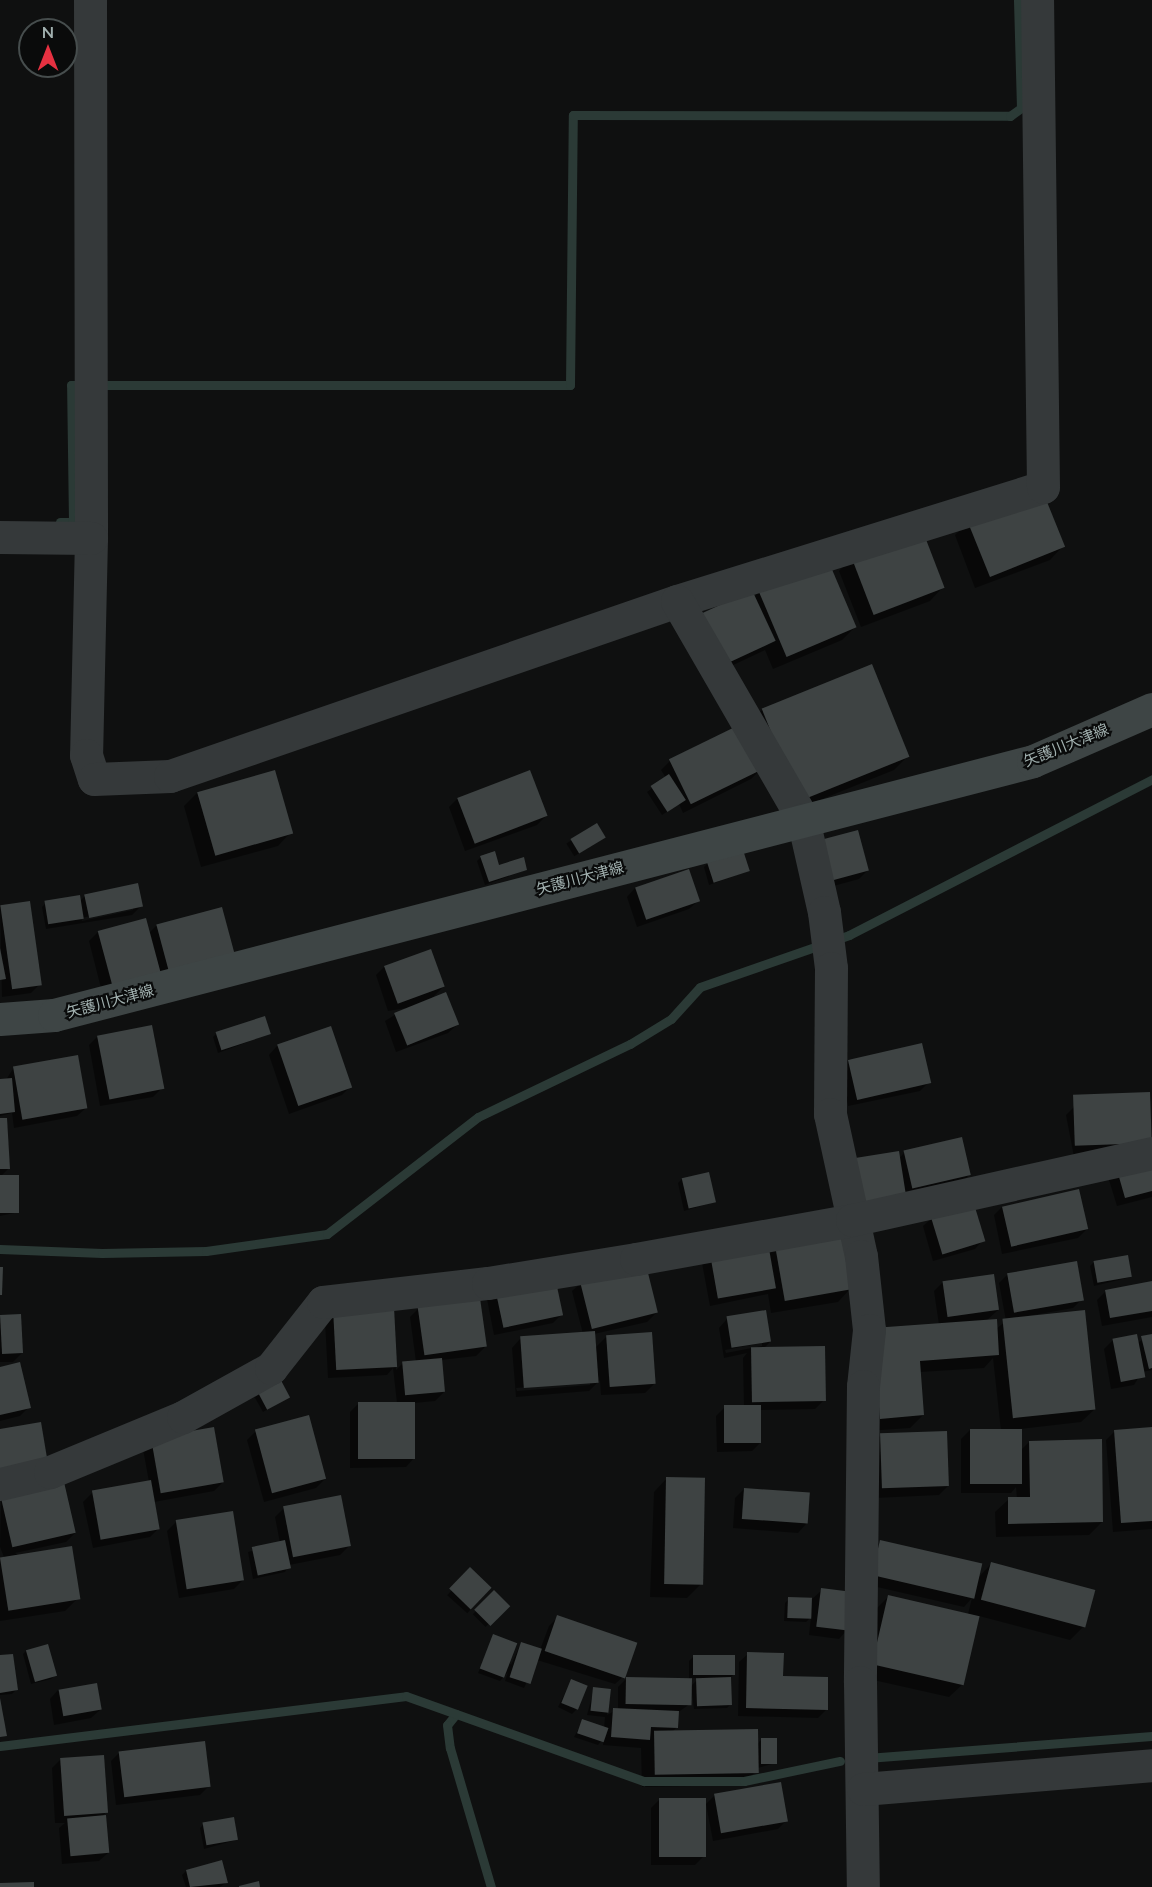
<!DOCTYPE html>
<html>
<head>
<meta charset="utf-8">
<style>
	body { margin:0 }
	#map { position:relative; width:1152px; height:1887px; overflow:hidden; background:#0f1010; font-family:Lato,"Noto Sans JP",sans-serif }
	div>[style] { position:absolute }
	.shadow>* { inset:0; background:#0007; transform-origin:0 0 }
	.stream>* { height:9px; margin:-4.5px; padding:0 4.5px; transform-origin:4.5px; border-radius:4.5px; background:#2b3a36 }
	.building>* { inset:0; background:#3e4343; transform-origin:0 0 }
	.minor>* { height:33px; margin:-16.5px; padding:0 16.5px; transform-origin:16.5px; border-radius:16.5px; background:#35393a }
	.secondary>* { height:33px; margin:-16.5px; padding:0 16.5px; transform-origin:16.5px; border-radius:16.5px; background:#3e4545 }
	span { translate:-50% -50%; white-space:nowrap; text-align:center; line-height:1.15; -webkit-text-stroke:4.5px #0a0b0b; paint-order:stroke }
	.street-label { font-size:15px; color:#a1b0af }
	.north { position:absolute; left:18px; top:18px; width:60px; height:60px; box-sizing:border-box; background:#0a0b0b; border:2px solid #464d4d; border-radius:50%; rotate:0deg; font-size:16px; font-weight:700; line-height:24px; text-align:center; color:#a1b0af }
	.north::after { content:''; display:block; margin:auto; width:21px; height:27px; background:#e63141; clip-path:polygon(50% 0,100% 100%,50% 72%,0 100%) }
</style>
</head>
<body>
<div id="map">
	<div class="shadow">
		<div style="clip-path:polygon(968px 522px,1063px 546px,1050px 560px,975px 588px,955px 535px)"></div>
		<div style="clip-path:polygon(852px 557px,943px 587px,930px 601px,861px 627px,839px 571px)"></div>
		<div style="clip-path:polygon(758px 591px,855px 627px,842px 640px,773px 669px,765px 650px,712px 675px)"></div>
		<div style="clip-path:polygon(762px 710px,907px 757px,894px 770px,785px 814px,749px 723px)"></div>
		<div style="clip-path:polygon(670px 761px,760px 770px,751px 779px,683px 813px,679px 804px,662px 815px,647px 792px,666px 778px,661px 770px)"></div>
		<div style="clip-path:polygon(197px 793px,291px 832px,278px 846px,201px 867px,184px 806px)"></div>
		<div style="clip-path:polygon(458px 798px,546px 816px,537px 825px,465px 851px,449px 807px)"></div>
		<div style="left:596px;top:825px;width:15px;height:35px;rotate:58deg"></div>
		<div style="clip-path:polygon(809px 852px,868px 870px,859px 879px,819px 890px)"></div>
		<div style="clip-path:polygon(481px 857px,498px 867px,526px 870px,485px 885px,477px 861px)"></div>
		<div style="clip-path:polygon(708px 863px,748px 871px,709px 885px,704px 867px)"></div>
		<div style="clip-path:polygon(688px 871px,698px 901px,689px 909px,637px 927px,627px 897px,635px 888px)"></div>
		<div style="clip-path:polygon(evenodd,85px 896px,141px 906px,132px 915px,46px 929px,42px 907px,46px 903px,79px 902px,85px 896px,133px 907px,133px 910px,82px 921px,81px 918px,133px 907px)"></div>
		<div style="clip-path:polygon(29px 903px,40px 984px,31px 993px,2px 997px,0 907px)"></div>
		<div style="clip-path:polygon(156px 926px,233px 953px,102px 992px,89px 941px,98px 932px,148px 934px)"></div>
		<div style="clip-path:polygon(385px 966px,443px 987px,431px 999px,457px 1025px,448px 1033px,396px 1052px,385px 1021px,406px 1008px,388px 1011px,376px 975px)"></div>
		<div style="clip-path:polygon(330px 1028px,350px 1087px,342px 1095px,289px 1114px,269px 1055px,277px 1046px)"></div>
		<div style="clip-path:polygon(217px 1033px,269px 1034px,218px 1053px,213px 1037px)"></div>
		<div style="clip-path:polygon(98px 1036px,162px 1088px,153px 1097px,100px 1106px,89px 1045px)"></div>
		<div style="clip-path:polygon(849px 1059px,929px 1082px,920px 1091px,848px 1106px,840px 1068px)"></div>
		<div style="clip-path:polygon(14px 1067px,86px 1108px,77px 1116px,14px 1128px,12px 1113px,0 1116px,0 1080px,6px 1080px)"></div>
		<div style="clip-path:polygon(1149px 1094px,1152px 1146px,1075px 1162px,1066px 1115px,1075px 1106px)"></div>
		<div style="clip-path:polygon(5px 1119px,9px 1168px,0 1177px,18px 1176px,19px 1212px,0 1216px,0 1120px)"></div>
		<div style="clip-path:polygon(904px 1153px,970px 1174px,961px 1183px,849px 1216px)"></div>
		<div style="clip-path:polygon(1152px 1162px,1152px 1197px,1117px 1206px,1109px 1180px,1118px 1171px)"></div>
		<div style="clip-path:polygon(682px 1179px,714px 1202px,684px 1211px,678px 1183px)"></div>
		<div style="clip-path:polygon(1002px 1207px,1087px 1229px,1078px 1238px,1002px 1254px,994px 1215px)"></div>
		<div style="clip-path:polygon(932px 1218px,983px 1240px,975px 1249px,933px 1261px,923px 1226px)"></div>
		<div style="clip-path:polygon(774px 1241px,851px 1288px,838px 1302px,771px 1313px,768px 1294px,710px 1306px,702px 1263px)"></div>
		<div style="clip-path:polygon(1094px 1262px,1131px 1277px,1094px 1286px,1090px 1266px)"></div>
		<div style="clip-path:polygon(1008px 1274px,1082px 1299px,1073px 1308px,1028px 1316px,1095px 1409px,1081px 1422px,1020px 1429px,1020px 1451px,1029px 1442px,1102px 1522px,1089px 1535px,996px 1537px,995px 1512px,1009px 1499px,1017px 1499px,1016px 1487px,1011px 1493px,961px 1493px,961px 1439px,970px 1430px,1001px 1431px,993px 1358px,984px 1368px,920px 1372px,923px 1415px,910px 1428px,867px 1431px,860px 1343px,939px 1325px,934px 1291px,943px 1282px,998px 1310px,986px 1321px,996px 1329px,1006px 1321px,999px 1283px)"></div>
		<div style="clip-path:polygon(evenodd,581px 1283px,656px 1313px,647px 1322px,594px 1334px,595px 1348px,606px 1337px,654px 1384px,645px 1393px,601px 1395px,600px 1380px,589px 1391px,516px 1397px,512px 1348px,520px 1339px,583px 1334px,572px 1291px,581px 1283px,590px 1382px,590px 1385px,517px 1391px,516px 1388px,590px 1382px)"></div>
		<div style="clip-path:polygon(1152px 1283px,1152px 1317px,1102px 1326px,1097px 1300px,1105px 1292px)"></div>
		<div style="clip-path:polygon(496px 1290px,562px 1314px,553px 1323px,494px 1335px,487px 1299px)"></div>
		<div style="clip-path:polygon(419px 1308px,485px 1347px,476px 1356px,441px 1360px,444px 1392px,435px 1401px,414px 1403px,414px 1458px,406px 1467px,350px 1468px,350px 1412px,359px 1403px,397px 1403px,393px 1368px,387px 1375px,328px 1378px,325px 1321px,334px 1312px,393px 1309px,396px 1370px,403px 1363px,416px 1362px,410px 1317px)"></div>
		<div style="clip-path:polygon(0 1317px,22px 1353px,13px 1362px,0 1362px)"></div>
		<div style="clip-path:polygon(evenodd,727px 1319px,770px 1342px,763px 1349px,824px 1400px,815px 1409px,760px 1410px,761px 1442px,752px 1451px,717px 1452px,716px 1416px,725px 1407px,744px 1407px,743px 1358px,747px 1353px,724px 1358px,719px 1328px,727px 1319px,762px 1343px,762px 1346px,726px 1353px,725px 1350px,762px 1343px)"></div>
		<div style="clip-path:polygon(1152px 1335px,1152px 1370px,1142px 1372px,1134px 1385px,1111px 1389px,1104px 1349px,1113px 1340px,1137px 1343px)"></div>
		<div style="clip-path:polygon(0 1369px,29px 1407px,20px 1416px,0 1421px)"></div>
		<div style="clip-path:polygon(250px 1389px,288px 1397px,263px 1412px)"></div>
		<div style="clip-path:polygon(1152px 1429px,1152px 1529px,1113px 1532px,1106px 1440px,1115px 1431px)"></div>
		<div style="clip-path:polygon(256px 1431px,325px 1479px,316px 1488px,264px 1502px,247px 1440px)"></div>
		<div style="clip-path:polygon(881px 1435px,948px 1486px,939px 1495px,875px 1498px,872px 1444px)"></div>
		<div style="clip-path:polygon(151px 1440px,223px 1482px,214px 1491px,154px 1502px,159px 1528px,150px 1537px,93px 1548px,83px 1502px,92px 1493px,149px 1482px,143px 1449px)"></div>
		<div style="clip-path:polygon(667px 1478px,700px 1585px,687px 1598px,650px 1597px,654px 1492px)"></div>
		<div style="clip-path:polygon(744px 1489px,806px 1524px,798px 1533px,733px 1528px,735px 1498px)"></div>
		<div style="clip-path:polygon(1px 1498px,75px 1533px,66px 1542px,15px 1553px,78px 1598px,65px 1611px,0 1621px,0 1558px,4px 1557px,0 1547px)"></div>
		<div style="clip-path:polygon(284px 1508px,349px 1546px,340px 1555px,289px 1565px,285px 1572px,253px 1579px,248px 1552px,280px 1543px,275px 1517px)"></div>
		<div style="clip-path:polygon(176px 1522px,243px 1580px,234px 1589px,179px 1598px,167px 1531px)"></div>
		<div style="clip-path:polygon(880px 1542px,977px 1579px,991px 1564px,1083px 1627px,1070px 1640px,979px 1616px,963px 1684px,949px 1697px,860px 1677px,876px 1609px,889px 1596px,968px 1614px,972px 1598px,964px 1607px,864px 1584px,871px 1550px)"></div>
		<div style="left:470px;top:1570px;width:27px;height:34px;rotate:42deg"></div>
		<div style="clip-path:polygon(822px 1590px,847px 1630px,839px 1639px,809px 1635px,811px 1617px,806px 1622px,784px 1621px,785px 1603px,789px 1599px,812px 1599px)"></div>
		<div style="left:494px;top:1593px;width:18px;height:30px;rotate:45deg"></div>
		<div style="clip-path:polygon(558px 1617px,624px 1676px,615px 1684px,537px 1660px,524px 1688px,505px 1681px,508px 1672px,500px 1681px,478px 1673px,494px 1636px,511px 1665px,521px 1643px,540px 1650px,549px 1626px)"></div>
		<div style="clip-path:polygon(27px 1650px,55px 1675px,51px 1679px,31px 1684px,23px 1654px)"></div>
		<div style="clip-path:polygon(748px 1654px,782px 1677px,827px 1709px,818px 1718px,738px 1716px,739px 1662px)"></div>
		<div style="clip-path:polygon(0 1657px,16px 1690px,12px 1694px,0 1695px)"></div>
		<div style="clip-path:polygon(693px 1657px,734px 1674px,729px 1679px,731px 1704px,727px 1708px,694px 1709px,691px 1686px,699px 1678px,691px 1678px,690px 1704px,677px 1713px,677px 1727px,672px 1732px,757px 1744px,762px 1739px,775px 1763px,758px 1768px,744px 1785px,642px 1787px,641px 1748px,603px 1745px,603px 1739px,598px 1745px,574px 1737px,583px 1721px,604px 1728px,605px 1717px,587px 1715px,594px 1689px,610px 1690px,607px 1715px,618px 1709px,618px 1687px,627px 1678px,689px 1679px,689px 1661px)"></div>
		<div style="clip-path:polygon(572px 1680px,576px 1710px,572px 1714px,558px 1707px)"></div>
		<div style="clip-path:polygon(58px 1690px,100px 1710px,91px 1718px,54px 1725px,50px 1699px)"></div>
		<div style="clip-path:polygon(120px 1752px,209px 1786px,200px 1795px,116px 1805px,111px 1761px)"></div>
		<div style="clip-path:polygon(61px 1759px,106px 1812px,102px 1817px,108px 1853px,99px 1861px,62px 1864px,59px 1828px,65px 1823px,55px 1823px,52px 1768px)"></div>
		<div style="clip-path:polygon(715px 1795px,787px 1820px,778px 1829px,713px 1841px,706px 1804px)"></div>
		<div style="clip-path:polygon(659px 1800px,704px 1856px,695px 1865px,651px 1865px,651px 1808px)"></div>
		<div style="clip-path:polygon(204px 1824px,236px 1840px,204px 1849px,200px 1828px)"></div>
		<div style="clip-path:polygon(186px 1871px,227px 1882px,220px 1887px,186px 1887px,182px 1875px)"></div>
	</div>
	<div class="stream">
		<div style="left:60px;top:522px;width:13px"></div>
		<div style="left:73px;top:522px;width:137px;rotate:-90.8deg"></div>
		<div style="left:71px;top:385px;width:499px"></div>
		<div style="left:570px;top:385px;width:270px;rotate:-89.4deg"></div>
		<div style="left:573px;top:115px;width:437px;rotate:0.1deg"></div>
		<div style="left:1010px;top:116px;width:14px;rotate:-36deg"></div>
		<div style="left:1021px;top:108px;width:108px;rotate:-91.6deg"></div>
		<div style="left:0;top:1249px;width:102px;rotate:2.2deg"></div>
		<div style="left:102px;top:1253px;width:104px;rotate:-1.1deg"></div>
		<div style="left:206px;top:1251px;width:122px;rotate:-8deg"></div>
		<div style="left:327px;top:1234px;width:191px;rotate:-37.8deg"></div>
		<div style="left:478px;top:1117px;width:169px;rotate:-25.7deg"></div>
		<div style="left:630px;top:1044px;width:48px;rotate:-31.4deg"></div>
		<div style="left:671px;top:1019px;width:43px;rotate:-47.8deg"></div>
		<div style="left:700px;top:987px;width:158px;rotate:-19.2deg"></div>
		<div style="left:849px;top:935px;width:341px;rotate:-27.2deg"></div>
		<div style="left:456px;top:1714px;width:14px;rotate:129deg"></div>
		<div style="left:447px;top:1725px;width:23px;rotate:83deg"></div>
		<div style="left:450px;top:1748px;width:145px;rotate:73.6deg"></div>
		<div style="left:0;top:1746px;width:409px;rotate:-7deg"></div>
		<div style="left:406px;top:1696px;width:253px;rotate:19.7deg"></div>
		<div style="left:644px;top:1781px;width:100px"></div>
		<div style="left:744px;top:1781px;width:98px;rotate:-11.8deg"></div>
		<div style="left:867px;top:1758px;width:286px;rotate:-4.4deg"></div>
	</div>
	<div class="building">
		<div style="left:1043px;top:492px;width:59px;height:81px;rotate:68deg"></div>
		<div style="left:922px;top:529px;width:63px;height:76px;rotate:69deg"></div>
		<div style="left:828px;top:560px;width:73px;height:76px;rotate:67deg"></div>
		<div style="left:752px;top:590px;width:56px;height:61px;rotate:65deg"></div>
		<div style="left:872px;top:664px;width:100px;height:119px;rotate:68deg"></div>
		<div style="left:739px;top:725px;width:50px;height:78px;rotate:64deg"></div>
		<div style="left:275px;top:770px;width:66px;height:81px;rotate:74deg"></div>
		<div style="left:530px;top:770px;width:49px;height:78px;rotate:69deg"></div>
		<div style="left:669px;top:774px;width:31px;height:22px;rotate:57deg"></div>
		<div style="left:597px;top:823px;width:17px;height:31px;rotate:59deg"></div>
		<div style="left:858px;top:830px;width:42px;height:42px;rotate:75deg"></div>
		<div style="left:743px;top:850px;width:22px;height:38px;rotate:72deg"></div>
		<div style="clip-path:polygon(495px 851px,499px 865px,524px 857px,527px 870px,489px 882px,480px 856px)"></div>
		<div style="left:689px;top:869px;width:34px;height:57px;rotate:71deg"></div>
		<div style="left:138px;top:883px;width:24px;height:55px;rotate:78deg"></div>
		<div style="left:80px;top:895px;width:24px;height:36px;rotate:81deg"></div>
		<div style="left:30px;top:901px;width:85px;height:30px;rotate:82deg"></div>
		<div style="left:222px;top:907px;width:48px;height:68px;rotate:75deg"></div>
		<div style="left:146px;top:918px;width:56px;height:50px;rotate:75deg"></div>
		<div style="clip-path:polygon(0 948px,6px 979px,0 980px)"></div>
		<div style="left:431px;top:949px;width:40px;height:50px;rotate:70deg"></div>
		<div style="left:446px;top:992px;width:35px;height:56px;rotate:68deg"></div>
		<div style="left:265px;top:1016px;width:19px;height:52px;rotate:72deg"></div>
		<div style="left:152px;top:1025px;width:65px;height:56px;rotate:79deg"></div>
		<div style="left:331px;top:1026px;width:65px;height:57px;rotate:71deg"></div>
		<div style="left:922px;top:1043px;width:41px;height:76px;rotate:77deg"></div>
		<div style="left:78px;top:1055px;width:54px;height:66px;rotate:80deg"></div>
		<div style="clip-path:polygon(12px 1078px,15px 1112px,0 1114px,0 1079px)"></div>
		<div style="left:1150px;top:1092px;width:51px;height:77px;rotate:88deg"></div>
		<div style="clip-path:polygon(0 1118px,7px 1118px,10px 1169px,0 1169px)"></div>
		<div style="left:962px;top:1137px;width:39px;height:60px;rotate:77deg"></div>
		<div style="left:899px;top:1151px;width:50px;height:49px;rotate:81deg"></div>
		<div style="clip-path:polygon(1152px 1160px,1152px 1191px,1125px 1198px,1117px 1170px)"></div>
		<div style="left:709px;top:1172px;width:31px;height:28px;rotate:77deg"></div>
		<div style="left:0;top:1175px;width:19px;height:38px"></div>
		<div style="left:1079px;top:1189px;width:41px;height:79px;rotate:77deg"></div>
		<div style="left:974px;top:1204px;width:39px;height:45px;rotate:73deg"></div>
		<div style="left:842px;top:1228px;width:62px;height:69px;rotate:80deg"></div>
		<div style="left:768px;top:1243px;width:46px;height:59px;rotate:80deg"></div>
		<div style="left:1128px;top:1255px;width:22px;height:35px;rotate:80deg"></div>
		<div style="left:1077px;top:1261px;width:40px;height:71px;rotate:80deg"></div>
		<div style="left:646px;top:1265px;width:49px;height:68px;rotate:76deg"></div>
		<div style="clip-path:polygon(0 1267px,3px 1267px,2px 1295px,0 1295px)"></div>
		<div style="left:994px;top:1274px;width:36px;height:52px;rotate:82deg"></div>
		<div style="left:555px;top:1277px;width:39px;height:61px;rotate:78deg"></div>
		<div style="clip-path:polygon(1152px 1281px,1152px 1311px,1110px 1318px,1105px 1290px)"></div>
		<div style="left:480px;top:1298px;width:49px;height:63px;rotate:82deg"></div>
		<div style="left:394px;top:1307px;width:60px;height:61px;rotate:87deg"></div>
		<div style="left:766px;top:1310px;width:32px;height:40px;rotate:81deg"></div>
		<div style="left:1085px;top:1310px;width:100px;height:83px;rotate:84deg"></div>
		<div style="left:21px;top:1314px;width:39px;height:21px;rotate:87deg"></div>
		<div style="clip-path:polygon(997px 1319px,999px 1355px,920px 1361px,924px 1415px,880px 1419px,873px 1328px)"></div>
		<div style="left:595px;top:1331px;width:52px;height:75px;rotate:86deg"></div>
		<div style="left:652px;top:1332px;width:52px;height:46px;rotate:86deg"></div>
		<div style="left:1137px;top:1334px;width:44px;height:25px;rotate:79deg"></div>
		<div style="clip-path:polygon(1152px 1334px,1152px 1368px,1149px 1369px,1141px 1336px)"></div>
		<div style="left:825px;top:1346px;width:55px;height:74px;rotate:89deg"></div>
		<div style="left:442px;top:1358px;width:34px;height:40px;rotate:85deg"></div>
		<div style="clip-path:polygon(20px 1362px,31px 1408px,0 1415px,0 1367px)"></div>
		<div style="left:276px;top:1371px;width:30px;height:26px;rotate:62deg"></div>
		<div style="left:358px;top:1402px;width:57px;height:57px"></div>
		<div style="left:724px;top:1405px;width:37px;height:38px"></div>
		<div style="left:309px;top:1415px;width:66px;height:56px;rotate:75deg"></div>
		<div style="clip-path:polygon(41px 1422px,48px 1464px,0 1473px,0 1429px)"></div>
		<div style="left:214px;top:1427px;width:56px;height:64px;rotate:80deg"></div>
		<div style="clip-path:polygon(1152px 1427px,1152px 1521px,1121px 1523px,1114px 1430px)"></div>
		<div style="left:970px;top:1429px;width:52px;height:55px"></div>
		<div style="left:947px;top:1431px;width:55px;height:67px;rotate:88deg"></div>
		<div style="clip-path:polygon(1102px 1439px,1103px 1522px,1008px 1524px,1008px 1497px,1030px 1497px,1029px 1441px)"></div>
		<div style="left:666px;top:1477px;width:39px;height:107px;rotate:1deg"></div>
		<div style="left:151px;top:1480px;width:50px;height:60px;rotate:80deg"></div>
		<div style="left:64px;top:1482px;width:52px;height:65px;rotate:77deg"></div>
		<div style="left:744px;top:1488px;width:66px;height:31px;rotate:4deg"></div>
		<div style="left:341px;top:1495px;width:52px;height:59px;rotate:79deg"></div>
		<div style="left:233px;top:1511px;width:70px;height:58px;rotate:81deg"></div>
		<div style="left:285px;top:1540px;width:29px;height:34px;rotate:78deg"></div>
		<div style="left:880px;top:1540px;width:105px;height:36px;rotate:13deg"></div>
		<div style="left:72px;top:1546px;width:54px;height:73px;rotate:81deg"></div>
		<div style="left:991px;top:1562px;width:108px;height:39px;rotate:15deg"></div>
		<div style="left:470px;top:1567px;width:30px;height:30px;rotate:44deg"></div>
		<div style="left:821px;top:1588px;width:32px;height:39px;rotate:7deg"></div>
		<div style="left:494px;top:1590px;width:23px;height:28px;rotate:45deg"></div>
		<div style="left:888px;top:1595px;width:94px;height:71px;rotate:13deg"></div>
		<div style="left:788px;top:1597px;width:24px;height:21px;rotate:2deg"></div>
		<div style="left:557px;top:1615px;width:85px;height:38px;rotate:19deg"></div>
		<div style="left:493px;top:1634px;width:26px;height:37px;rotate:21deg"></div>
		<div style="left:521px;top:1642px;width:22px;height:37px;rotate:18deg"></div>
		<div style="left:48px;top:1644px;width:33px;height:23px;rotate:74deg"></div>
		<div style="clip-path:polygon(747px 1652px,784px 1653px,783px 1676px,828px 1677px,828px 1710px,746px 1708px)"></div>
		<div style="clip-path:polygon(13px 1654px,18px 1690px,0 1693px,0 1655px)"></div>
		<div style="left:693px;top:1655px;width:42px;height:20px"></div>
		<div style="left:626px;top:1677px;width:66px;height:27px;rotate:1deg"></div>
		<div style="left:731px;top:1677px;width:28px;height:35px;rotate:88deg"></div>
		<div style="left:571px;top:1679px;width:18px;height:26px;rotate:22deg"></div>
		<div style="left:97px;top:1683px;width:27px;height:39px;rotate:80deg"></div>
		<div style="left:593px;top:1687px;width:18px;height:24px;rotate:6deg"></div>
		<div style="clip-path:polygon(0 1698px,7px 1736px,0 1737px)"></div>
		<div style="clip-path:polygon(613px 1708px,679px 1711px,678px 1728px,651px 1727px,650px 1740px,611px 1737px)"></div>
		<div style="left:582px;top:1719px;width:28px;height:15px;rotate:19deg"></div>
		<div style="left:758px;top:1729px;width:44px;height:104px;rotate:89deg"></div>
		<div style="left:761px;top:1738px;width:16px;height:26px"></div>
		<div style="left:205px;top:1741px;width:46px;height:87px;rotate:83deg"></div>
		<div style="left:104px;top:1755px;width:58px;height:44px;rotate:86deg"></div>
		<div style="left:781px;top:1782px;width:40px;height:68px;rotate:80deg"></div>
		<div style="left:659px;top:1798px;width:47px;height:59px"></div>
		<div style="left:106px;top:1815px;width:38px;height:39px;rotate:85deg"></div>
		<div style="left:234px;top:1817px;width:23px;height:32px;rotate:80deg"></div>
		<div style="clip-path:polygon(222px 1860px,228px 1883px,190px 1887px,186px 1870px)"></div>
		<div style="clip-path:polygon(259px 1881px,260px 1887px,239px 1887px,239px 1886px)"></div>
		<div style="clip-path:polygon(34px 1882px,34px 1887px,0 1887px,0 1883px)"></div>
	</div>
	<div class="minor">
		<div style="left:90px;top:0;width:538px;rotate:89.89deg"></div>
		<div style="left:91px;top:538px;width:217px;rotate:91.3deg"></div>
		<div style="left:86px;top:755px;width:25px;rotate:72deg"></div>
		<div style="left:94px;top:779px;width:76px;rotate:-2.3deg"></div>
		<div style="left:170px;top:776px;width:536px;rotate:-19.04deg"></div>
		<div style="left:677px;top:601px;width:383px;rotate:-17.3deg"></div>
		<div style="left:1043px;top:487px;width:487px;rotate:-90.7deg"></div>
		<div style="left:0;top:537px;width:91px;rotate:0.6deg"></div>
		<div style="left:677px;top:601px;width:252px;rotate:60deg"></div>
		<div style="left:803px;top:819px;width:95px;rotate:77.3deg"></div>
		<div style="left:824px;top:912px;width:56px;rotate:82.9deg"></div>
		<div style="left:831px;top:968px;width:146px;rotate:90.4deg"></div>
		<div style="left:830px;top:1114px;width:145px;rotate:77.7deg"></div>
		<div style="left:861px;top:1256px;width:74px;rotate:83.8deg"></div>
		<div style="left:869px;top:1330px;width:56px;rotate:96.1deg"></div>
		<div style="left:863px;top:1386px;width:296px;rotate:90.6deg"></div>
		<div style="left:860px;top:1682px;width:205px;rotate:89.2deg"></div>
		<div style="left:0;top:1484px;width:51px;rotate:-13.5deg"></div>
		<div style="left:50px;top:1472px;width:144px;rotate:-22.5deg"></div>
		<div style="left:183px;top:1417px;width:101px;rotate:-29.1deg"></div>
		<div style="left:271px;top:1368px;width:84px;rotate:-51.8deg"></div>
		<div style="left:323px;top:1302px;width:166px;rotate:-6.6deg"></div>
		<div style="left:488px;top:1283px;width:150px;rotate:-9.2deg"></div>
		<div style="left:636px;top:1259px;width:219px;rotate:-10.2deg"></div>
		<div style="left:852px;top:1220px;width:307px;rotate:-12.6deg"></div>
		<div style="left:863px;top:1789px;width:290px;rotate:-4.7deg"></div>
	</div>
	<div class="secondary">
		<div style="left:0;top:1019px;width:54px;rotate:-4.2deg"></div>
		<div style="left:54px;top:1015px;width:1011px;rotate:-14.54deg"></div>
		<div style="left:1033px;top:761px;width:130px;rotate:-23.6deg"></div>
	</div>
	<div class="street-label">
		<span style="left:1066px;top:745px;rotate:-22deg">矢護川大津線</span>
		<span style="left:580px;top:878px;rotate:-15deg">矢護川大津線</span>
		<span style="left:110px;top:1001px;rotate:-15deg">矢護川大津線</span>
	</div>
	<div class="north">N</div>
</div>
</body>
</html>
